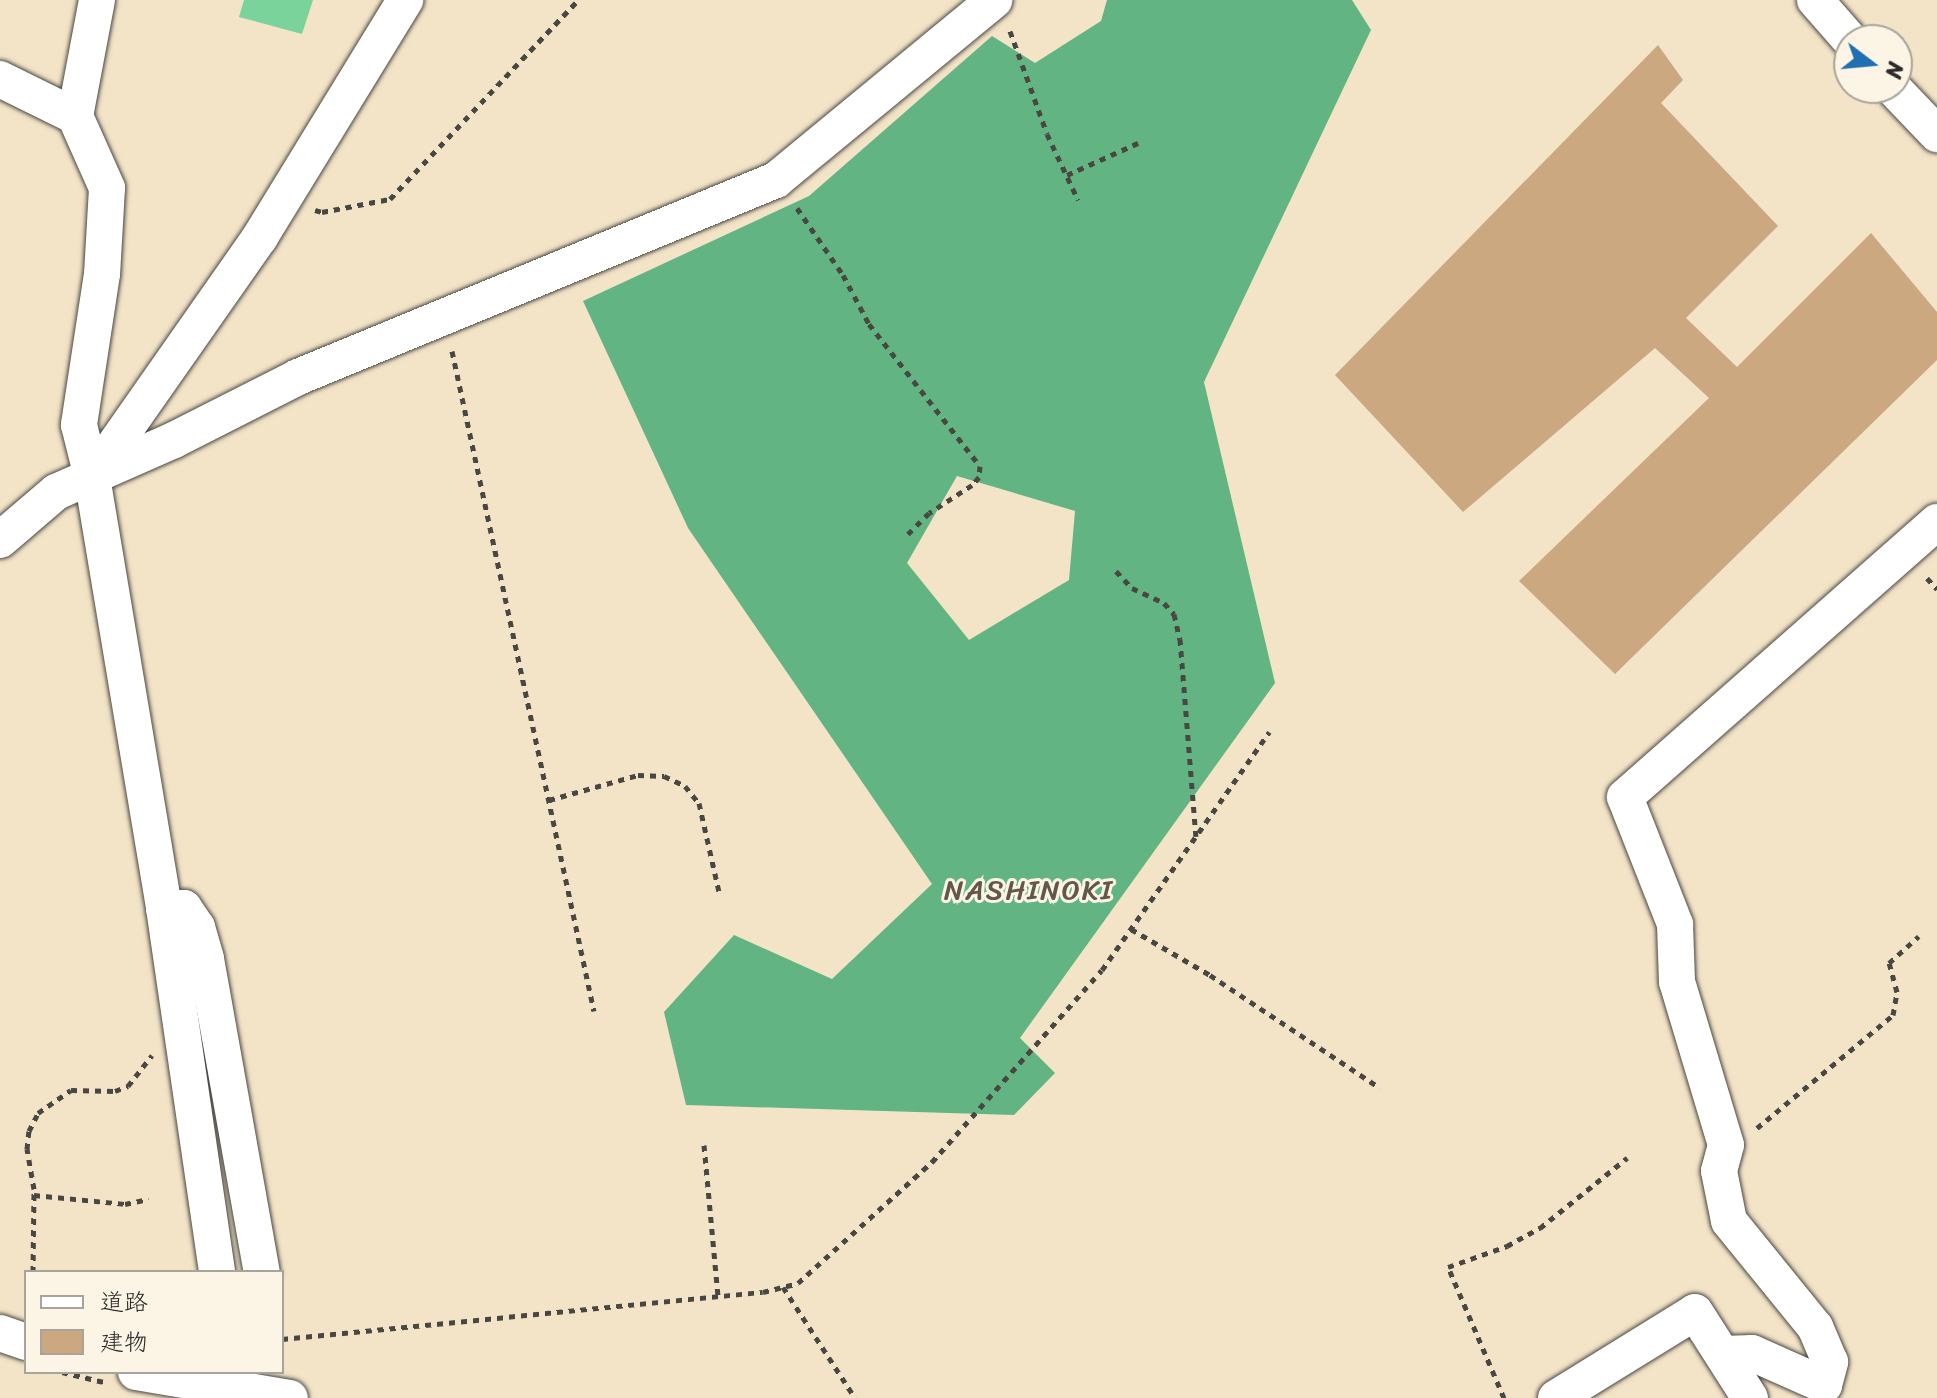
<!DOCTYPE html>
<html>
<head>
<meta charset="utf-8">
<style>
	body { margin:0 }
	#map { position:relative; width:1937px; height:1398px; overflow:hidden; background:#f3e4c7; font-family:Sriracha,"Klee One",sans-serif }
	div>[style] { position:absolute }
	.green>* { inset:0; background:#79d39a }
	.forest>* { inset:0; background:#62b582 }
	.building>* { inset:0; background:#cca880 }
	.path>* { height:5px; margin-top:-2.5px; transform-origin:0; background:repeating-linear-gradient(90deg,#494742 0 6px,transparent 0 12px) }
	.roads { filter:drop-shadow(0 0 2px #494742) drop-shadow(0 0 2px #494742) }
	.street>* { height:36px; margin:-18px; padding:0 18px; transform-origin:18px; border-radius:18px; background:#fff }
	span { translate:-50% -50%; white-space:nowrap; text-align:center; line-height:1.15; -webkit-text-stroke:6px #fcf5e5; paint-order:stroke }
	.quarter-label { font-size:28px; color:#635749; letter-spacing:2px }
	.legend { position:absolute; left:24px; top:1270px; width:260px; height:104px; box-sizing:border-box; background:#fcf5e5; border:2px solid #a8a49b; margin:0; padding:10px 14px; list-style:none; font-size:24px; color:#2b2b2b }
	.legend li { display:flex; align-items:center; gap:16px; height:40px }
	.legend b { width:40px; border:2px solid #a8a49b }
	.north { position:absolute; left:1833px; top:24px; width:80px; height:80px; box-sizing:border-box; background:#fcf5e5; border:2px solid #a8a49b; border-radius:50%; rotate:106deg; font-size:22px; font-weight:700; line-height:32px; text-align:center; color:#2b2b2b }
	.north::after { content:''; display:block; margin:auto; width:28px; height:36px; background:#1f6fb2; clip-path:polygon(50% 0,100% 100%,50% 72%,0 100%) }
</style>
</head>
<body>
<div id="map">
	<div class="green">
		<div style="clip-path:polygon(244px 0,313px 0,302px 34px,239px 17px)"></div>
	</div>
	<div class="forest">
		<div style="clip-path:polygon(evenodd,1107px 0,1352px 0,1371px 30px,1204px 382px,1275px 683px,1020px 1038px,1055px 1073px,1014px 1115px,686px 1105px,664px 1012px,734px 935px,832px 979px,932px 884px,688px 528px,583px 301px,809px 196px,992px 36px,1035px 63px,1101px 21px,1107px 0,957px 476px,1075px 511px,1069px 580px,969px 640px,907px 563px,957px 476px)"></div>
	</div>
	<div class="building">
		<div style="clip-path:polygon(1658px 45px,1683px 80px,1661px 103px,1778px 226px,1686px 318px,1737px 367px,1871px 233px,1937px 312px,1937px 360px,1615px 674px,1519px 581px,1709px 398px,1655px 348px,1463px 512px,1335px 375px)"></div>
	</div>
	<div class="path">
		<div style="left:1010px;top:31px;width:109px;rotate:70.2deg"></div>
		<div style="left:1047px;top:134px;width:73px;rotate:64.8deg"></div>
		<div style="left:1067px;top:175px;width:78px;rotate:-24.3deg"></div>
		<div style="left:797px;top:208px;width:81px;rotate:55.5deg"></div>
		<div style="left:843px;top:275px;width:55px;rotate:62deg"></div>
		<div style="left:869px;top:324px;width:180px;rotate:52deg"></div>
		<div style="left:980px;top:466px;width:11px;rotate:95deg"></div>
		<div style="left:979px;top:477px;width:11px;rotate:131deg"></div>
		<div style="left:972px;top:485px;width:51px;rotate:146.9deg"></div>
		<div style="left:929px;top:513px;width:33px;rotate:135deg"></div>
		<div style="left:315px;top:210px;width:7px;rotate:16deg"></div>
		<div style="left:322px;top:212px;width:69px;rotate:-10.8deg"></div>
		<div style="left:390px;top:199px;width:274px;rotate:-46.6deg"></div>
		<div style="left:452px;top:351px;width:675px;rotate:77.86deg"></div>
		<div style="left:1116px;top:571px;width:23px;rotate:47deg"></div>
		<div style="left:1132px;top:588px;width:35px;rotate:25deg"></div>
		<div style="left:1164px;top:603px;width:15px;rotate:48deg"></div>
		<div style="left:1174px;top:614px;width:26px;rotate:77deg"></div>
		<div style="left:1180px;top:639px;width:198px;rotate:85.4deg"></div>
		<div style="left:1927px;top:578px;width:15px;rotate:48deg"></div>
		<div style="left:549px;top:800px;width:92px;rotate:-15.7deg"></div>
		<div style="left:638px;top:775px;width:26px;rotate:2deg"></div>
		<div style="left:664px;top:776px;width:23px;rotate:25deg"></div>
		<div style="left:685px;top:786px;width:22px;rotate:51deg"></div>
		<div style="left:699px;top:803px;width:91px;rotate:77.3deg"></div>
		<div style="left:1131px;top:929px;width:91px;rotate:30.2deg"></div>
		<div style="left:1210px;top:975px;width:204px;rotate:33.6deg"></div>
		<div style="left:1757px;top:1128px;width:177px;rotate:-39.7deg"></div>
		<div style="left:1893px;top:1015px;width:23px;rotate:-80deg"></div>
		<div style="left:1897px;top:992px;width:30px;rotate:-105deg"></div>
		<div style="left:1889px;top:963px;width:40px;rotate:-42deg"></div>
		<div style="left:704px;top:1145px;width:153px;rotate:84.7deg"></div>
		<div style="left:34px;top:1195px;width:91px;rotate:5.6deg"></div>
		<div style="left:125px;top:1204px;width:24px;rotate:-12deg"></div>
		<div style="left:33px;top:1272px;width:83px;rotate:-89.3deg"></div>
		<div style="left:34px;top:1189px;width:41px;rotate:-99.9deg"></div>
		<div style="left:27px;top:1149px;width:18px;rotate:-84deg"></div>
		<div style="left:29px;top:1131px;width:20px;rotate:-63deg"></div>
		<div style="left:38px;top:1113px;width:40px;rotate:-34.9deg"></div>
		<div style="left:71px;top:1090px;width:44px;rotate:1.3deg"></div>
		<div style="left:115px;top:1091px;width:14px;rotate:-21deg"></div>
		<div style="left:128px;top:1086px;width:39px;rotate:-52deg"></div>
		<div style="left:783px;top:1287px;width:132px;rotate:57deg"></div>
		<div style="left:282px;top:1339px;width:483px;rotate:-5.6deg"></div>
		<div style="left:763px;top:1292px;width:36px;rotate:-14deg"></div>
		<div style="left:798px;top:1283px;width:181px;rotate:-42.1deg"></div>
		<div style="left:932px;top:1162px;width:256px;rotate:-48.5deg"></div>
		<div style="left:1102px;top:970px;width:291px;rotate:-54.9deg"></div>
		<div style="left:62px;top:1372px;width:43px;rotate:13.4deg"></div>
		<div style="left:1504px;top:1398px;width:142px;rotate:-113.1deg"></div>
		<div style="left:1448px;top:1267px;width:63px;rotate:-19.6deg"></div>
		<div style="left:1507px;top:1246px;width:38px;rotate:-29deg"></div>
		<div style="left:1540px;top:1228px;width:112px;rotate:-38.8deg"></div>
	</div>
	<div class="roads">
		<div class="street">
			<div style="left:97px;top:0;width:118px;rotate:100.7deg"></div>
			<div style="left:75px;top:116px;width:79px;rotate:66deg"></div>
			<div style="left:107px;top:188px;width:86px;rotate:93.3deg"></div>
			<div style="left:102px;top:274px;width:153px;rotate:98.7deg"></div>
			<div style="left:79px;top:425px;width:54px;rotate:76deg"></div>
			<div style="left:92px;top:477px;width:437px;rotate:80.5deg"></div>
			<div style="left:164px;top:908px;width:368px;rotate:81.7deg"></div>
			<div style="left:1815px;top:0;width:53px;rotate:48.8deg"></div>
			<div style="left:0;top:79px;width:84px;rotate:26.3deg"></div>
			<div style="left:1893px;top:88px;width:64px;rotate:46.3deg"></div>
			<div style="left:92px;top:477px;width:293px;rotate:-55deg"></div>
			<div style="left:260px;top:237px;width:278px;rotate:-58.5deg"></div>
			<div style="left:0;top:540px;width:74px;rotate:-40.6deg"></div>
			<div style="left:56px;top:492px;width:129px;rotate:-23.8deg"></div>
			<div style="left:174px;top:440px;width:139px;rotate:-26.9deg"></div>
			<div style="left:298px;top:377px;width:517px;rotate:-22.4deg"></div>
			<div style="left:776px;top:180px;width:283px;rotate:-39.5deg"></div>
			<div style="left:164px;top:908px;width:20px"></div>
			<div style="left:184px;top:908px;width:23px;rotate:56deg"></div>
			<div style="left:197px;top:927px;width:33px;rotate:74deg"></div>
			<div style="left:206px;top:959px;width:318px;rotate:79.9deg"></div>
			<div style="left:0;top:1333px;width:28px;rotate:19deg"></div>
			<div style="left:1723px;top:1354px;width:29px;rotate:-2deg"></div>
			<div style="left:1752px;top:1353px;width:79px;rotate:24deg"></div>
			<div style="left:1824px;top:1385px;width:24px;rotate:-75deg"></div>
			<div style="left:1830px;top:1362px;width:38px;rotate:-113deg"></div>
			<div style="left:1815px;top:1327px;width:136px;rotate:-129.1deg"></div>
			<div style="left:1729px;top:1221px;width:51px;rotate:-101.3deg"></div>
			<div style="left:1719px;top:1171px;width:27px;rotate:-75deg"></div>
			<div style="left:1726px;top:1145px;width:170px;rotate:-106.7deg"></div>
			<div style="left:1677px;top:982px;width:58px;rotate:-92deg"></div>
			<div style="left:1675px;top:924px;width:136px;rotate:-111.5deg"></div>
			<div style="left:1625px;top:797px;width:416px;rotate:-41.4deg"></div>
			<div style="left:136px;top:1372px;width:156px;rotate:9.6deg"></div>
			<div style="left:1556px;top:1398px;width:163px;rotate:-31.7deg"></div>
			<div style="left:1695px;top:1312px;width:102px;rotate:57.4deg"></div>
		</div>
	</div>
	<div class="quarter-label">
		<span style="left:1029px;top:890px">NASHINOKI</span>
	</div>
	<ul class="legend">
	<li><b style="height:10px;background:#fff"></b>道路</li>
	<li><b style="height:22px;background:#cca880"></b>建物</li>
	</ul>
	<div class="north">N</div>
</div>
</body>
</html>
